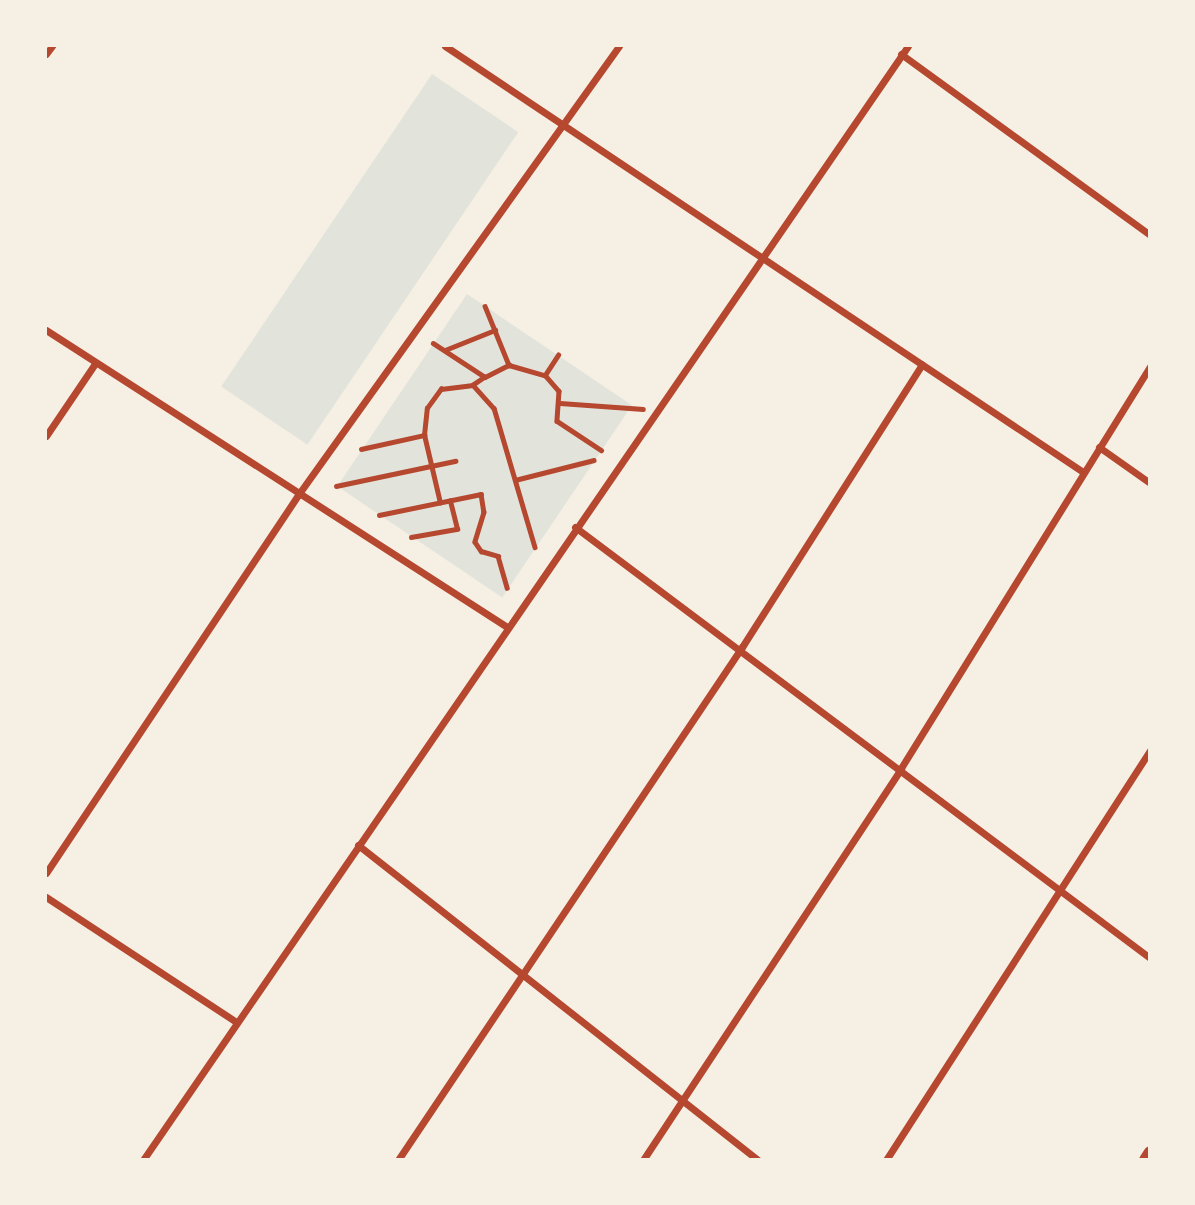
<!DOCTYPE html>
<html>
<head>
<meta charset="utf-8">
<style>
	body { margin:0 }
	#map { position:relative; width:1195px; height:1205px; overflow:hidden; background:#f6efe4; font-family:Literata,serif }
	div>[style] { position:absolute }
	.green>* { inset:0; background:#e2e4dc; transform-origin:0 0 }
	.path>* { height:4.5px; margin:-2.25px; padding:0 2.25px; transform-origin:2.25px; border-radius:2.25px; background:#b5482f }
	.minor>* { height:7px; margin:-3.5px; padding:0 3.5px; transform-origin:3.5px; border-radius:3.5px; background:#b5482f }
	.tertiary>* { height:12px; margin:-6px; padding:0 6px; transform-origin:6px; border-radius:6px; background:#b5482f }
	span { translate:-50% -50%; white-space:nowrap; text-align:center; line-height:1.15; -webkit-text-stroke:7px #f6efe4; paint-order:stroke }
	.frame { position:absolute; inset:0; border:47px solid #f6efe4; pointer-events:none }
</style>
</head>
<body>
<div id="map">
	<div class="green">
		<div style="left:432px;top:74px;width:104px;height:377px;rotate:34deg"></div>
		<div style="left:467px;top:294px;width:199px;height:232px;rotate:34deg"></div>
	</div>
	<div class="path">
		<div style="left:485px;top:306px;width:64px;rotate:67.9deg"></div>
		<div style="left:433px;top:343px;width:62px;rotate:33.2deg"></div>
		<div style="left:485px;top:377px;width:14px;rotate:146deg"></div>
		<div style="left:445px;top:350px;width:54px;rotate:-21.8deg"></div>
		<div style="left:545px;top:375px;width:24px;rotate:-57deg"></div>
		<div style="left:485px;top:377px;width:27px;rotate:-27deg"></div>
		<div style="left:509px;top:365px;width:37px;rotate:16deg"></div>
		<div style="left:545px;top:375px;width:21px;rotate:49deg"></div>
		<div style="left:559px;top:391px;width:30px;rotate:94deg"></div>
		<div style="left:557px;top:421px;width:53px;rotate:33.4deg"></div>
		<div style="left:560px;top:403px;width:83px;rotate:4.1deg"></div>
		<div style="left:361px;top:449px;width:65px;rotate:-12.5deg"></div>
		<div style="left:515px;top:480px;width:81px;rotate:-14.2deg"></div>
		<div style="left:336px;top:486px;width:122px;rotate:-11.9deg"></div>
		<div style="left:440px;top:503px;width:70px;rotate:-103.2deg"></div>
		<div style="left:424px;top:435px;width:27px;rotate:-84deg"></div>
		<div style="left:427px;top:408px;width:24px;rotate:-54deg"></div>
		<div style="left:441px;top:389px;width:32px;rotate:-7deg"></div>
		<div style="left:473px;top:385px;width:31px;rotate:48deg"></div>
		<div style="left:494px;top:408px;width:145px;rotate:73.6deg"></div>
		<div style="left:379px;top:515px;width:104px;rotate:-11.6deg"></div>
		<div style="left:481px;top:494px;width:18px;rotate:81deg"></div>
		<div style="left:484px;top:512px;width:31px;rotate:107deg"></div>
		<div style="left:475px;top:542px;width:11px;rotate:56deg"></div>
		<div style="left:481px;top:551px;width:18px;rotate:16deg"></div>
		<div style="left:498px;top:556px;width:33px;rotate:74deg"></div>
		<div style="left:411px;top:537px;width:47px;rotate:-9.9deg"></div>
		<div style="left:457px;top:529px;width:29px;rotate:-104deg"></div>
	</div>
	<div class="minor">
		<div style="left:445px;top:46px;width:767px;rotate:33.73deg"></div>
		<div style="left:46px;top:54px;width:10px;rotate:-53deg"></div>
		<div style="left:901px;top:54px;width:308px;rotate:36deg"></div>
		<div style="left:46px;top:330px;width:548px;rotate:32.79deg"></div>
		<div style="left:46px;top:436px;width:86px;rotate:-55.9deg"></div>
		<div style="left:1099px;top:447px;width:62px;rotate:35.2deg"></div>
		<div style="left:575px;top:527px;width:719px;rotate:36.85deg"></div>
		<div style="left:358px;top:845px;width:509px;rotate:38.22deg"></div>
		<div style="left:46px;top:873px;width:454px;rotate:-56.3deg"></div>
		<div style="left:298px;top:495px;width:552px;rotate:-54.44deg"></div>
		<div style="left:46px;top:897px;width:226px;rotate:33.3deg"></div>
		<div style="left:143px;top:1160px;width:1351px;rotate:-55.52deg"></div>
		<div style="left:398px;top:1160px;width:618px;rotate:-56.16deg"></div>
		<div style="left:742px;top:647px;width:335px;rotate:-57.5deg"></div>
		<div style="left:643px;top:1160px;width:469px;rotate:-56.6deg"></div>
		<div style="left:901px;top:768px;width:473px;rotate:-58.2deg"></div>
		<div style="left:886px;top:1160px;width:488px;rotate:-57.2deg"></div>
	</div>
	<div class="tertiary">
		<div style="left:1145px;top:1160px;width:9px;rotate:-58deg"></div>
	</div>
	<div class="frame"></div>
</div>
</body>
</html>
